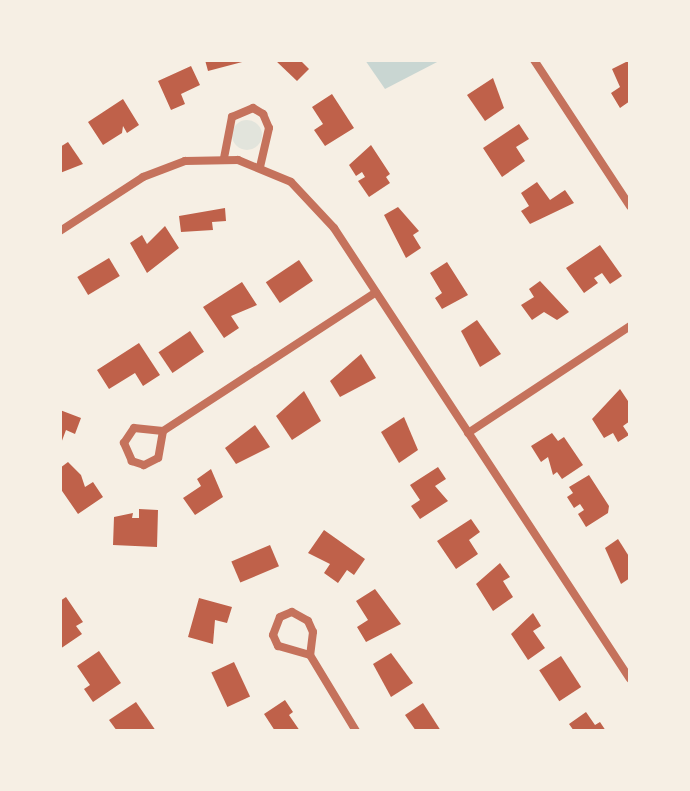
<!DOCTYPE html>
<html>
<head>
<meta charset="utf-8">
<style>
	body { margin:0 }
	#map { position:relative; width:690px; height:791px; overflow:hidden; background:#f6efe4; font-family:"Alegreya Sans",sans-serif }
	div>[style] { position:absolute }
	.green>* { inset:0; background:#e2e4dc }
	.round { border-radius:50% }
	.water>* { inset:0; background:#c9d6d2 }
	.building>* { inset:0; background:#bf614a; transform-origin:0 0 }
	.minor>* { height:8px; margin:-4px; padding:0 4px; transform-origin:4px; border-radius:4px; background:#c5725c }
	span { translate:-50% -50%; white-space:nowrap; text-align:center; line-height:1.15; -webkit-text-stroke:8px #f6efe4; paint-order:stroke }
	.frame { position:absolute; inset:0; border:62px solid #f6efe4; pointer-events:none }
</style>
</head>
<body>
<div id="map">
	<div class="green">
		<div class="round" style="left:232px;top:120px;width:30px;height:30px"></div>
	</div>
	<div class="water">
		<div style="clip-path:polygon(365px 60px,441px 60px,385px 89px)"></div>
	</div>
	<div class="building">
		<div style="clip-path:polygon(205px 60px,246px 60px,246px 61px,208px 71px)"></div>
		<div style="clip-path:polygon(275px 60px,300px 60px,309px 69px,297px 81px)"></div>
		<div style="clip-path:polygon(630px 60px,630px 101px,620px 108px,611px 93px,620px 87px,612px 69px)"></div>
		<div style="clip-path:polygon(191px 66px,200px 85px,181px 94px,185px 104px,171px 110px,158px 81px)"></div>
		<div style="clip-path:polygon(493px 78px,504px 108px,485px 121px,467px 95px)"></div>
		<div style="clip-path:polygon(332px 94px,354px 128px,325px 146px,314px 130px,323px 124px,312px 107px)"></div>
		<div style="clip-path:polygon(123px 99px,139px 125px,127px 133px,123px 126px,122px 133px,103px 145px,88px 122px)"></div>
		<div style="clip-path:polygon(519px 124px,529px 139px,516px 147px,525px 161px,502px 177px,483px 148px)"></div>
		<div style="clip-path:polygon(68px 142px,83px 164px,60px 173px,60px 147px)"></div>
		<div style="clip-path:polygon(371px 145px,390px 174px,386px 177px,390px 183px,369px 197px,358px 181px,365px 177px,362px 172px,356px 176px,349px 165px)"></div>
		<div style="clip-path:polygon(537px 182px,550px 200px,565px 190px,574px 203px,530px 224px,521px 211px,529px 206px,521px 193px)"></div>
		<div style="clip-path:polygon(398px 207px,419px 231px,413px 235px,421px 248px,406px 258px,384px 215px)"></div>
		<div style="clip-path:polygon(225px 208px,226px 221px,212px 222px,213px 230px,181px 232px,179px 216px)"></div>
		<div style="clip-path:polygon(165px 226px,179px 248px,147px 273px,130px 243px,142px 235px,147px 244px)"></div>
		<div style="clip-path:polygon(600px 245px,622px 276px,610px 284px,602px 273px,594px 278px,598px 283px,584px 293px,566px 268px)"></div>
		<div style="left:109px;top:258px;width:21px;height:37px;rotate:59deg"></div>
		<div style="left:299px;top:260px;width:25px;height:40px;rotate:56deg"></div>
		<div style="clip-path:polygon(447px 262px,468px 295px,442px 309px,435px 298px,442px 293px,430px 273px)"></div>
		<div style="clip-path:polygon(540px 281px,569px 312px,557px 320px,544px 312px,532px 320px,521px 305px,534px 297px,529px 289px)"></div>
		<div style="clip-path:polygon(242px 282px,257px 305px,231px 316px,239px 328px,224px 338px,203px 307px)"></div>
		<div style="clip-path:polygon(477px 320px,501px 354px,480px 367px,461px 331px)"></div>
		<div style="left:190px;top:331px;width:25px;height:38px;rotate:56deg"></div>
		<div style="clip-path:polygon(139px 343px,160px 375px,143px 386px,135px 373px,109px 389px,97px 370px)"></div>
		<div style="clip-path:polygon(361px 354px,376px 378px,340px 397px,330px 381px)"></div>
		<div style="clip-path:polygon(620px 389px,630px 404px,630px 421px,623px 426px,629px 435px,618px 442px,613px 433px,604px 438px,592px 419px)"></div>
		<div style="clip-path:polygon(304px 391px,321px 421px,292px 440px,276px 416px)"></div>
		<div style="clip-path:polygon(60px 410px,81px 418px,75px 434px,66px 430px,60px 446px)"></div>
		<div style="clip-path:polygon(404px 417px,418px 450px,399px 463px,381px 432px)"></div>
		<div style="clip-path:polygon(255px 425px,270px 447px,236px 464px,225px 448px)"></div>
		<div style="clip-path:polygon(552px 433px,558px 441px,564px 437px,583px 465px,562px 479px,557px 472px,553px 475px,548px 457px,541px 462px,531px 446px)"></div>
		<div style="clip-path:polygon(68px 462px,81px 475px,85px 487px,93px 482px,103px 497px,78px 514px,60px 488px,60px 468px)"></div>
		<div style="clip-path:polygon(438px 467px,446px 479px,435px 486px,448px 501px,420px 519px,411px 506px,420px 500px,410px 485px)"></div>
		<div style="clip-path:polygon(211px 469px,223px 497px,195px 515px,183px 498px,201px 486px,197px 479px)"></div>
		<div style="clip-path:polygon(589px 475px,609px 506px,608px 513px,586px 527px,578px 514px,584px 510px,580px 504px,574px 508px,567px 497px,573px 493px,569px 487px)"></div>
		<div style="clip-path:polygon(139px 509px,158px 510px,157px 547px,113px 545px,114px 517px,133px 513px,132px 518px,139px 518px)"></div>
		<div style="clip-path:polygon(471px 519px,480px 532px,469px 540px,478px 554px,456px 569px,437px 541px)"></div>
		<div style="clip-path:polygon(324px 530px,365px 559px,354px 575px,347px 570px,338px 583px,324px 573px,330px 564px,308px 553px)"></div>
		<div style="clip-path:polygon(618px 539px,630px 558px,630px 578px,621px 584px,605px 548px)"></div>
		<div style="left:270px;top:545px;width:23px;height:42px;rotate:67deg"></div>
		<div style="clip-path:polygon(500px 563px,510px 577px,503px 581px,513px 597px,493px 611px,476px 584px)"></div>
		<div style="clip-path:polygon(375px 589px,401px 624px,366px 642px,357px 627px,368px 620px,356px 601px)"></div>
		<div style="clip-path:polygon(66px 597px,83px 622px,76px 626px,82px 634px,60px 649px,60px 601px)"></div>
		<div style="clip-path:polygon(199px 598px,232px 607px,227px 623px,215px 620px,213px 644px,188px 637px)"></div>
		<div style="clip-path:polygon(533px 613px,541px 626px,533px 631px,545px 648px,528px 660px,511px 634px)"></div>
		<div style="clip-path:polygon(99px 651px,121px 683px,93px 702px,84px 689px,90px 685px,77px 666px)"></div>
		<div style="clip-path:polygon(391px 653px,413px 683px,391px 697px,373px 664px)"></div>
		<div style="left:561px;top:656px;width:37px;height:26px;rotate:57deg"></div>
		<div style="left:234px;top:662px;width:38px;height:25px;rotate:65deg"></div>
		<div style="clip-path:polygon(285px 700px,293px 712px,289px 715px,300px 731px,275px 731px,264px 714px)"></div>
		<div style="clip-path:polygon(136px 702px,156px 731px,117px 731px,109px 720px)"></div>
		<div style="clip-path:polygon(423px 703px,441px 731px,416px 731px,405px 715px)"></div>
		<div style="clip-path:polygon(586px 712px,595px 725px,600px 722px,606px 731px,574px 731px,569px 724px)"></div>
	</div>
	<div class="minor">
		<div style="left:534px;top:60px;width:175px;rotate:56.7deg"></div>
		<div style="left:224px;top:158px;width:42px;rotate:-79deg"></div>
		<div style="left:232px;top:117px;width:23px;rotate:-23deg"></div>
		<div style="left:253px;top:108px;width:12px;rotate:31deg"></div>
		<div style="left:263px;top:114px;width:15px;rotate:67deg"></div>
		<div style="left:269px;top:128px;width:39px;rotate:103deg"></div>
		<div style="left:60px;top:231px;width:99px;rotate:-33deg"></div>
		<div style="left:143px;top:177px;width:45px;rotate:-20.9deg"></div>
		<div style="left:185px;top:161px;width:53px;rotate:-1.1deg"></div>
		<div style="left:238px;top:160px;width:57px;rotate:22.5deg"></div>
		<div style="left:291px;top:182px;width:63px;rotate:46.9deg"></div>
		<div style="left:334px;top:228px;width:539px;rotate:56.72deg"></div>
		<div style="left:163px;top:431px;width:27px;rotate:100deg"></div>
		<div style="left:158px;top:458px;width:16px;rotate:153deg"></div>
		<div style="left:144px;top:465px;width:13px;rotate:-162deg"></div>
		<div style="left:132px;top:461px;width:20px;rotate:-114deg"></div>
		<div style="left:124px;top:443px;width:18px;rotate:-56deg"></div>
		<div style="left:134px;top:428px;width:29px;rotate:6deg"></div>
		<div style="left:163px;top:431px;width:254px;rotate:-33.1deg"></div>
		<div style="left:468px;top:433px;width:194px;rotate:-33.4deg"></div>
		<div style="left:310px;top:655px;width:33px;rotate:-164deg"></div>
		<div style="left:278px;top:646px;width:12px;rotate:-114deg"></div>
		<div style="left:273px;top:635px;width:19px;rotate:-69deg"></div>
		<div style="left:280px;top:617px;width:13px;rotate:-23deg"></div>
		<div style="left:292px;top:612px;width:18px;rotate:29deg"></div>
		<div style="left:308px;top:621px;width:12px;rotate:66deg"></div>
		<div style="left:313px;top:632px;width:23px;rotate:97deg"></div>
		<div style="left:310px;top:655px;width:89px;rotate:58.8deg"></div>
	</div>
	<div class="frame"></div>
</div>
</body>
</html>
